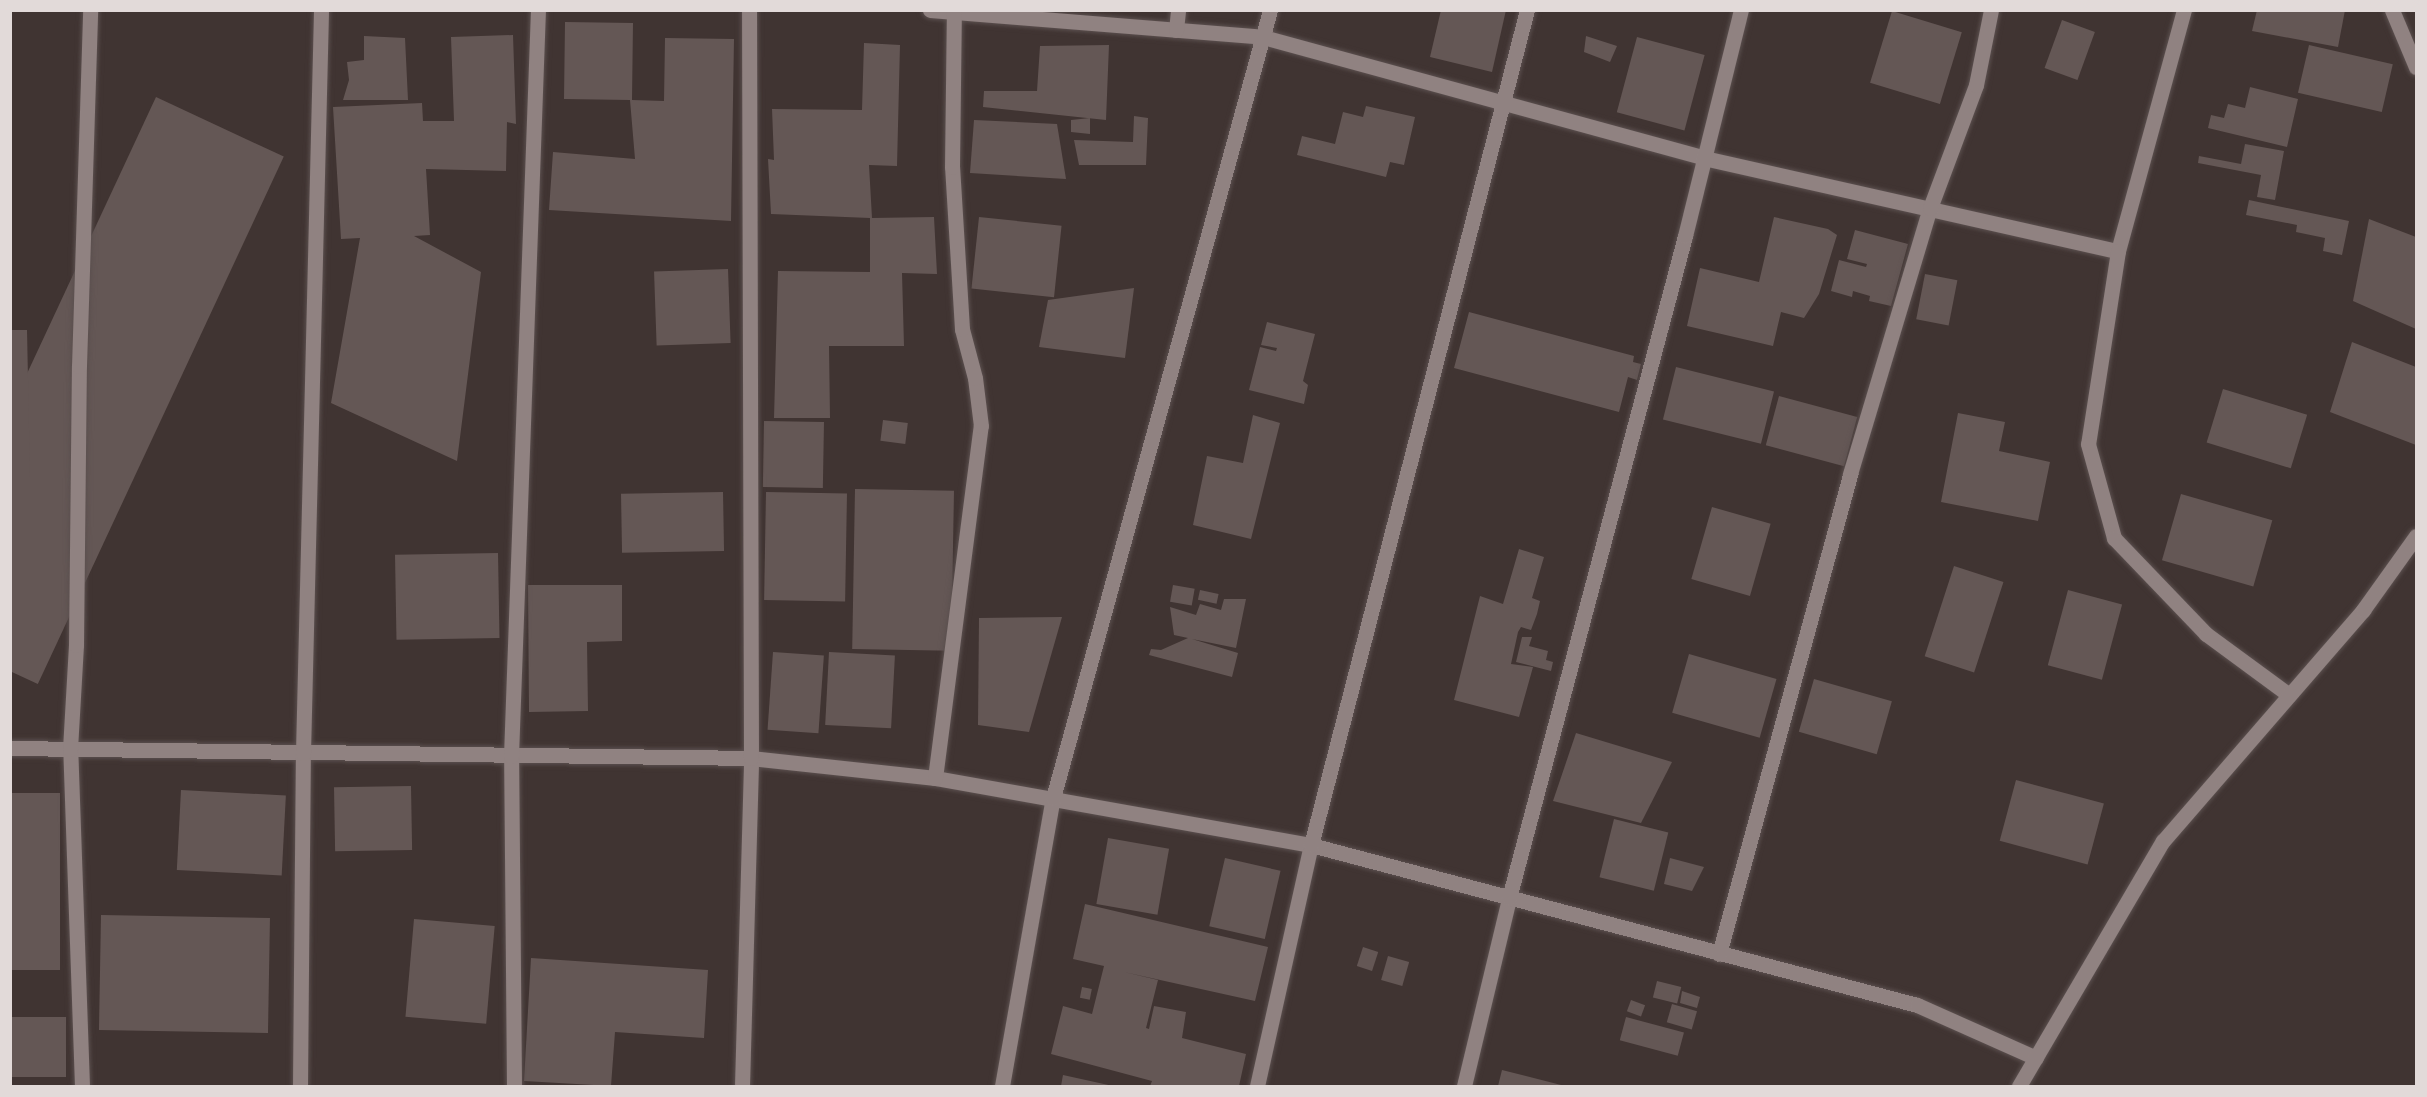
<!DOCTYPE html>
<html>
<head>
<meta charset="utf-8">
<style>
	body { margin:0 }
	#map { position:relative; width:2427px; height:1097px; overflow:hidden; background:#403432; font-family:"Sofia Sans Condensed",sans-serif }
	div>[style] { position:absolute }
	.building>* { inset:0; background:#645755; transform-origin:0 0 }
	.roads { filter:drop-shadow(0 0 2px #5b504f) drop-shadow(0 0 2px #5b504f) }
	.street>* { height:15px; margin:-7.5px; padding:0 7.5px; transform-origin:7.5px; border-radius:7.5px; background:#908281 }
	span { translate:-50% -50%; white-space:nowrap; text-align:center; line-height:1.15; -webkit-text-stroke:4.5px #403432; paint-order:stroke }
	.frame { position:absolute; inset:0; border:12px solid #e2dad9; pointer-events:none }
</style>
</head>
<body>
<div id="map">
	<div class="building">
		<div style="clip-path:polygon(1441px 10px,1506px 10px,1492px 72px,1430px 57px)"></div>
		<div style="clip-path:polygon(2257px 10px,2345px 10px,2338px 47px,2252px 31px)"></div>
		<div style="left:1892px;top:11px;width:73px;height:75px;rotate:17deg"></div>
		<div style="left:2062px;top:20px;width:35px;height:51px;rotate:20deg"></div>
		<div style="clip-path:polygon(565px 22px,633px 23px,632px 100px,664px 101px,665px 38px,734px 39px,731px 221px,549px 210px,553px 152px,635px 159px,630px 100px,564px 99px)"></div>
		<div style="clip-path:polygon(513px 35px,516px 124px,507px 122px,506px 171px,426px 169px,430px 235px,414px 236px,481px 272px,457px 461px,331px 403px,360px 238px,341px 239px,333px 107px,422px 103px,423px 121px,454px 121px,451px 37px)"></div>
		<div style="clip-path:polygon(364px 36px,405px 38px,408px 100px,343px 100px,349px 80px,347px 62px,364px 60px)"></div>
		<div style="clip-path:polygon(1586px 36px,1617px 46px,1610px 62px,1584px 52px)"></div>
		<div style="left:1637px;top:37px;width:70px;height:78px;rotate:15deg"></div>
		<div style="clip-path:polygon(864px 43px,900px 45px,897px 166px,869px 165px,872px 218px,934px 217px,937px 274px,902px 273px,904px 346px,829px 346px,830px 418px,774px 418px,778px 271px,870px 272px,870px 218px,771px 214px,768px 159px,774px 160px,772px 109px,862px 110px)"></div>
		<div style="clip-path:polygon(1109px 45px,1106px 120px,983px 107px,984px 91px,1037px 91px,1040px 46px)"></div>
		<div style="left:2309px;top:45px;width:86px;height:49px;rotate:13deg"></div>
		<div style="clip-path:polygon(2250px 87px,2298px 99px,2287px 147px,2208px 128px,2211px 115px,2224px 118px,2228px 104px,2245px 108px)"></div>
		<div style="left:156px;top:97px;width:141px;height:582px;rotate:25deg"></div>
		<div style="clip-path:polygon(1366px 106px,1415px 117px,1404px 165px,1390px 162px,1386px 177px,1297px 155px,1302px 136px,1335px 144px,1343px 112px,1363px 117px)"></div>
		<div style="clip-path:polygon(1134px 116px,1148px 118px,1146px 165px,1079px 165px,1074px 140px,1133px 142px)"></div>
		<div style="clip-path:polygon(1090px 118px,1090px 134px,1071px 132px,1071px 120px)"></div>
		<div style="clip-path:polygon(974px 120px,1057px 124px,1066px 179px,970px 173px)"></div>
		<div style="clip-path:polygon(2245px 144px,2284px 151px,2275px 200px,2257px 197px,2261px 175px,2198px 163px,2199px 156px,2241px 164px)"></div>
		<div style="clip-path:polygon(2249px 200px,2349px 221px,2342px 255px,2323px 251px,2325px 238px,2296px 232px,2297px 225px,2246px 215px)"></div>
		<div style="left:979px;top:217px;width:83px;height:72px;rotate:6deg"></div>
		<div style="clip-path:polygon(1774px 217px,1828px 229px,1837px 235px,1819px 294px,1804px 318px,1781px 312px,1773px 346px,1687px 326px,1700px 268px,1759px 282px)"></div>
		<div style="clip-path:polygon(2369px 219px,2416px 237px,2416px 329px,2353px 301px)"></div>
		<div style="clip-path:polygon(1855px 230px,1908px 244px,1891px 306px,1869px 301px,1870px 296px,1853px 291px,1852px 297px,1831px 291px,1839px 260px,1866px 267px,1867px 264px,1847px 259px)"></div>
		<div style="left:728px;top:269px;width:74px;height:74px;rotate:88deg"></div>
		<div style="left:1925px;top:274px;width:33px;height:46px;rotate:11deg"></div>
		<div style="clip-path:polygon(1134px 288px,1125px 358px,1039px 347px,1048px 300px)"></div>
		<div style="clip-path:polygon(1469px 312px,1634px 356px,1633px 362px,1641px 364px,1637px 380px,1628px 377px,1619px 412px,1454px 368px)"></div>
		<div style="clip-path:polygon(1267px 322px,1315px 334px,1303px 381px,1308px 385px,1304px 404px,1249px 390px,1260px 347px,1276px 351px,1277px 348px,1261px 345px)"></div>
		<div style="clip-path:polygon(10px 330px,27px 330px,30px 478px,10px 478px)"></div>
		<div style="clip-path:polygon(2352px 342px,2416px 367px,2416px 445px,2330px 412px)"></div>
		<div style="left:1676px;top:367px;width:101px;height:54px;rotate:14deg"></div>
		<div style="left:2223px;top:389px;width:88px;height:56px;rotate:17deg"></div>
		<div style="left:1779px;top:396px;width:81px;height:51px;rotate:15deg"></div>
		<div style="clip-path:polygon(1958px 413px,2005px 422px,1999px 451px,2050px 462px,2038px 521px,1941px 502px)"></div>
		<div style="clip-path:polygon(1253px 415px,1280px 423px,1251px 539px,1193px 525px,1207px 456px,1243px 463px)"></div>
		<div style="left:883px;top:420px;width:25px;height:21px;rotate:7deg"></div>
		<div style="left:764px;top:421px;width:60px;height:66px;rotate:1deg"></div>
		<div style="left:855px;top:489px;width:99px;height:160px;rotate:1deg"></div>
		<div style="left:723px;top:492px;width:59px;height:102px;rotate:89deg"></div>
		<div style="left:766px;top:492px;width:81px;height:108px;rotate:1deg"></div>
		<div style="left:2181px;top:494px;width:95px;height:69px;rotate:16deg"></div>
		<div style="left:1712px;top:507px;width:61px;height:75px;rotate:16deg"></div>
		<div style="clip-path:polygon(1519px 549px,1544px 557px,1532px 598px,1540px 601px,1537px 614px,1531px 630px,1521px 627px,1518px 632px,1511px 664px,1533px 667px,1519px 717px,1454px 700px,1480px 596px,1503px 604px)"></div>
		<div style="left:498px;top:553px;width:85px;height:103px;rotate:89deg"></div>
		<div style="left:1954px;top:566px;width:52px;height:95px;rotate:18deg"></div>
		<div style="clip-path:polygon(528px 585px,622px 585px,622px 641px,587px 642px,588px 711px,529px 712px)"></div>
		<div style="left:1173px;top:585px;width:22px;height:17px;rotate:10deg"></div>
		<div style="left:1200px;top:590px;width:19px;height:10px;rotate:12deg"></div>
		<div style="left:2068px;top:590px;width:56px;height:78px;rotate:15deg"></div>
		<div style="clip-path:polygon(1224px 599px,1246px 599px,1236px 648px,1192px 639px,1238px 653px,1232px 677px,1149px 655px,1151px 649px,1161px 650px,1188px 638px,1174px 635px,1170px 607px,1196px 615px,1200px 604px,1221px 610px)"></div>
		<div style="clip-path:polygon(1062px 617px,1029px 732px,978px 725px,979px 618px)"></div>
		<div style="clip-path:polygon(1522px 637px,1532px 637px,1529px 646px,1548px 651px,1546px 660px,1553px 662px,1551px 671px,1516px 662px)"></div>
		<div style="left:773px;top:652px;width:51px;height:78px;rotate:4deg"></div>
		<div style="left:829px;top:652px;width:66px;height:73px;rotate:3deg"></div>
		<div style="left:1689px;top:654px;width:91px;height:61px;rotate:16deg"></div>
		<div style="left:1814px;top:679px;width:81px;height:55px;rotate:16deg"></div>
		<div style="clip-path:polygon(1576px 733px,1672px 762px,1641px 823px,1553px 801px)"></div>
		<div style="left:2016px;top:780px;width:91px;height:63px;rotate:15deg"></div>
		<div style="left:411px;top:786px;width:64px;height:77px;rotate:89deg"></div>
		<div style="left:181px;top:790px;width:105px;height:80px;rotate:3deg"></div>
		<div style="left:10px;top:793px;width:50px;height:177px"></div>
		<div style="left:1614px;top:819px;width:56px;height:60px;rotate:14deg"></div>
		<div style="left:1108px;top:838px;width:62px;height:67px;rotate:10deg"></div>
		<div style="left:1225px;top:858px;width:57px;height:70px;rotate:13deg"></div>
		<div style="clip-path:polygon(1670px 858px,1704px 867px,1692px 891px,1664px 884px)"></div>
		<div style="clip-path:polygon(1085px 904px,1268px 947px,1255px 1001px,1124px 972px,1158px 980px,1146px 1028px,1149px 1029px,1154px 1006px,1186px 1012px,1182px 1038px,1246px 1054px,1239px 1086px,1150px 1086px,1152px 1081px,1051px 1054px,1063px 1006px,1092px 1014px,1104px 966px,1073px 959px)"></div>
		<div style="left:101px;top:915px;width:169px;height:115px;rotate:1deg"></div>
		<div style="left:414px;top:919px;width:81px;height:98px;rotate:5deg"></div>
		<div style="left:1363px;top:947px;width:16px;height:20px;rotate:18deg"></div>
		<div style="left:1388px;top:956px;width:22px;height:25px;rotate:16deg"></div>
		<div style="clip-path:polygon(531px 958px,708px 970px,704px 1038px,615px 1032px,611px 1086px,524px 1081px)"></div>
		<div style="left:1657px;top:981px;width:25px;height:17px;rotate:14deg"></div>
		<div style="left:1082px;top:987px;width:10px;height:11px;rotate:11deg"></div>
		<div style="clip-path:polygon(1682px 991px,1700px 997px,1697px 1008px,1680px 1003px)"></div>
		<div style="left:1631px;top:1000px;width:15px;height:12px;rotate:20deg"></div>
		<div style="left:1672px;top:1004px;width:26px;height:19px;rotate:16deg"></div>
		<div style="left:10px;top:1017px;width:56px;height:60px"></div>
		<div style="left:1626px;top:1017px;width:60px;height:24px;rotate:15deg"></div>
		<div style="clip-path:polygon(1502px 1070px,1565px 1086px,1498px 1086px)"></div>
		<div style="clip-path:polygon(1063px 1075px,1113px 1086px,1061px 1086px)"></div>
	</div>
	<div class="roads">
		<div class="street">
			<div style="left:930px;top:10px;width:334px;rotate:4.6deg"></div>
			<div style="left:1263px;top:37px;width:457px;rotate:15.3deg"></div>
			<div style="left:1704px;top:158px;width:424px;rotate:12.7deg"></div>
			<div style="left:2118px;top:251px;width:250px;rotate:-74.7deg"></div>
			<div style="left:2392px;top:10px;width:62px;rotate:67.2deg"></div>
			<div style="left:1176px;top:30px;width:20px;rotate:-84deg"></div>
			<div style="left:2118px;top:251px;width:195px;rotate:98.8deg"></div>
			<div style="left:2088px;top:444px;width:98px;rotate:74.5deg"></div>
			<div style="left:2114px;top:538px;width:133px;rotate:46.2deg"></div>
			<div style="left:2206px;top:634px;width:103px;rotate:36.3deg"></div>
			<div style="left:10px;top:748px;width:741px;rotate:0.77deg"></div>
			<div style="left:751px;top:758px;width:185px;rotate:6.2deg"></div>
			<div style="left:935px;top:778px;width:382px;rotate:10.1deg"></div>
			<div style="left:1311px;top:845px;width:627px;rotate:14.79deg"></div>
			<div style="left:1917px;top:1005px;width:130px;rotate:24deg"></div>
			<div style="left:935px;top:778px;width:355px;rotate:-82.6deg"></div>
			<div style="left:981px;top:426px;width:48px;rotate:-97.1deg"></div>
			<div style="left:975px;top:378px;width:51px;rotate:-104.9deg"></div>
			<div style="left:962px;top:329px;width:162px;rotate:-93.5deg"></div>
			<div style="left:952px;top:167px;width:157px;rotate:-89.3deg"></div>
			<div style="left:1719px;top:954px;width:498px;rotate:-74.7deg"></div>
			<div style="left:1850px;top:474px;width:278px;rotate:-73.3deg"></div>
			<div style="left:1930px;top:208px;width:131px;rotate:-69.5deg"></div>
			<div style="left:1976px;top:85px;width:76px;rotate:-78.7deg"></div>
			<div style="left:82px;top:1086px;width:337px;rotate:-92deg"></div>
			<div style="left:70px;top:749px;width:104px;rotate:-86.7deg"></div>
			<div style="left:76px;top:645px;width:279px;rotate:-89.4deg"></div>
			<div style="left:79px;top:366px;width:356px;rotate:-88.2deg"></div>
			<div style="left:300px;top:1086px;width:333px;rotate:-89.5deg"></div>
			<div style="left:303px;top:753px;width:743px;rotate:-88.61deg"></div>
			<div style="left:514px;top:1086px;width:330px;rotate:-90.5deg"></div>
			<div style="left:511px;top:756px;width:746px;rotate:-87.93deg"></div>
			<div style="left:742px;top:1086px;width:328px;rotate:-88.4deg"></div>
			<div style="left:751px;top:758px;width:748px;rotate:-90.15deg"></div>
			<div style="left:1002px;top:1086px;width:292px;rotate:-80deg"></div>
			<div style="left:1053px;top:798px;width:817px;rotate:-74.6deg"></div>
			<div style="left:1257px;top:1086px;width:247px;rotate:-77.4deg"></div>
			<div style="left:1311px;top:845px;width:862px;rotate:-75.5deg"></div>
			<div style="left:1464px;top:1086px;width:193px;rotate:-76.5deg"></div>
			<div style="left:1509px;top:898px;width:685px;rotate:-75.11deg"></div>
			<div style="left:1685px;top:236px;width:233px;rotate:-76.1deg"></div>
			<div style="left:2019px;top:1086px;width:284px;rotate:-59.6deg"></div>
			<div style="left:2163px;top:841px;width:306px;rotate:-49.1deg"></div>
			<div style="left:2363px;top:610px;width:91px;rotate:-54.4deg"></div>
		</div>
	</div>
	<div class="frame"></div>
</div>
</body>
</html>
